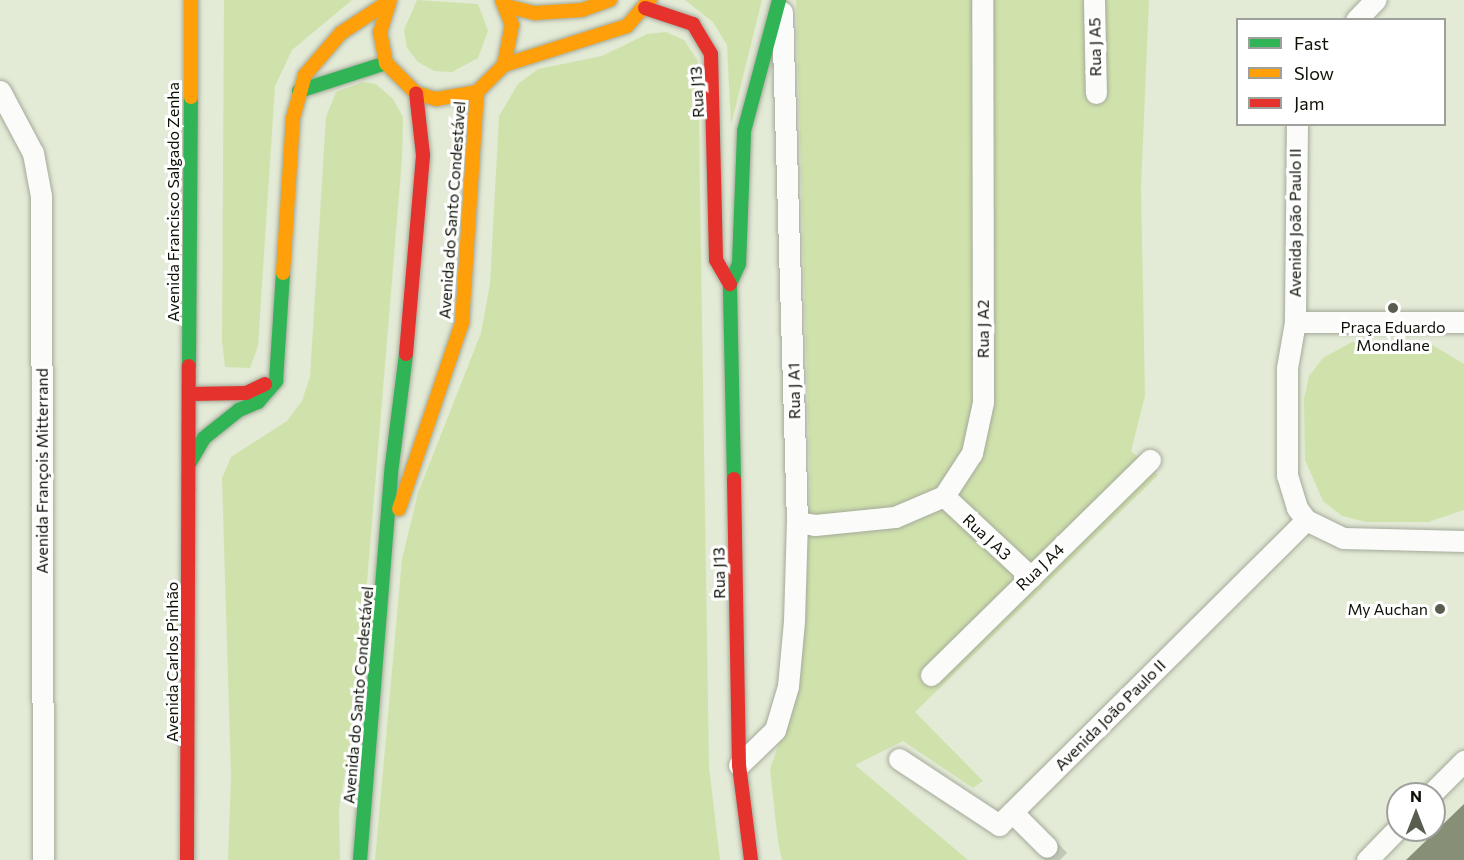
<!DOCTYPE html>
<html>
<head>
<meta charset="utf-8">
<style>
	body { margin:0 }
	#map { position:relative; width:1464px; height:860px; overflow:hidden; background:#e3ead6; font-family:Commissioner,sans-serif }
	div>[style] { position:absolute }
	.green>* { inset:0; background:#d0e2ac }
	.building>* { inset:0; background:#888f77 }
	.street-tunnel>* { height:21px; margin-top:-10.5px; transform-origin:0; background:repeating-linear-gradient(90deg,#c3c9b7 0 21px,transparent 0 31px) }
	.roads { filter:drop-shadow(0 0 2px #a4aa9a) drop-shadow(0 0 2px #a4aa9a) }
	.street>* { height:21px; margin:-10.5px; padding:0 10.5px; transform-origin:10.5px; border-radius:10.5px; background:#fbfcf9 }
	.fast>* { height:14px; margin:-7px; padding:0 7px; transform-origin:7px; border-radius:7px; background:#30b455 }
	.slow>* { height:14px; margin:-7px; padding:0 7px; transform-origin:7px; border-radius:7px; background:#ff9f0a }
	.jam>* { height:14px; margin:-7px; padding:0 7px; transform-origin:7px; border-radius:7px; background:#e5322d }
	.dots>* { width:16px; height:16px; translate:-50% -50%; box-sizing:border-box; border:3px solid #fff; border-radius:50% }
	span { translate:-50% -50%; white-space:nowrap; text-align:center; line-height:1.15; -webkit-text-stroke:6px #fff; paint-order:stroke }
	.street-label { font-size:16px; color:#0d1106 }
	.poi-label { font-size:16px; color:#0d1106 }
	.right { translate:-100% -50%; text-align:right }
	.legend { position:absolute; left:1236px; top:18px; width:210px; height:108px; box-sizing:border-box; background:#fff; border:2px solid #9ea09b; margin:0; padding:8px 10px; list-style:none; font-size:18px; color:#0d1106 }
	.legend li { display:flex; align-items:center; gap:12px; height:30px }
	.legend b { width:30px; border:2px solid #9ea09b }
	.north { position:absolute; left:1386px; top:782px; width:60px; height:60px; box-sizing:border-box; background:#fff; border:2px solid #9ea09b; border-radius:50%; rotate:0deg; font-size:16px; font-weight:700; line-height:24px; text-align:center; color:#0d1106 }
	.north::after { content:''; display:block; margin:auto; width:21px; height:27px; background:#585d4f; clip-path:polygon(50% 0,100% 100%,50% 72%,0 100%) }
</style>
</head>
<body>
<div id="map">
	<div class="green">
		<div style="clip-path:polygon(224px 0,352px 0,292px 50px,275px 86px,258px 346px,250px 368px,225px 367px,222px 341px)"></div>
		<div style="clip-path:polygon(417px 0,478px 4px,488px 31px,478px 58px,452px 72px,434px 71px,418px 62px,407px 48px,404px 30px)"></div>
		<div style="clip-path:polygon(685px 0,762px 0,731px 125px,727px 45px,713px 22px)"></div>
		<div style="clip-path:polygon(796px 0,1149px 0,1141px 187px,1145px 396px,1131px 451px,1158px 475px,915px 712px,983px 781px,973px 788px,903px 741px,855px 765px,968px 860px,782px 860px,778px 842px,770px 769px,800px 683px,810px 484px)"></div>
		<div style="clip-path:polygon(666px 32px,684px 40px,698px 61px,709px 767px,720px 860px,375px 860px,402px 559px,418px 493px,481px 333px,490px 284px,499px 116px,518px 84px,538px 69px,602px 56px,647px 34px)"></div>
		<div style="clip-path:polygon(363px 82px,376px 84px,393px 99px,403px 117px,402px 159px,357px 704px,339px 809px,340px 860px,228px 860px,231px 777px,222px 478px,231px 457px,287px 421px,302px 401px,310px 377px,326px 117px,336px 92px)"></div>
		<div style="clip-path:polygon(1352px 342px,1429px 343px,1464px 364px,1464px 510px,1428px 522px,1366px 522px,1342px 516px,1323px 501px,1305px 460px,1304px 399px,1309px 376px,1323px 358px)"></div>
	</div>
	<div class="building">
		<div style="clip-path:polygon(1464px 804px,1464px 860px,1406px 860px)"></div>
	</div>
	<div class="street-tunnel">
		<div style="left:1047px;top:847px;width:18px;rotate:45deg"></div>
	</div>
	<div class="roads">
		<div class="street">
			<div style="left:1094px;top:0;width:93px;rotate:88.8deg"></div>
			<div style="left:1356px;top:20px;width:28px;rotate:-46deg"></div>
			<div style="left:0;top:91px;width:70px;rotate:62deg"></div>
			<div style="left:33px;top:153px;width:44px;rotate:79.5deg"></div>
			<div style="left:41px;top:196px;width:664px;rotate:89.83deg"></div>
			<div style="left:1297px;top:124px;width:198px;rotate:90.6deg"></div>
			<div style="left:1295px;top:322px;width:47px;rotate:99.9deg"></div>
			<div style="left:1287px;top:368px;width:107px;rotate:90deg"></div>
			<div style="left:1287px;top:475px;width:34px;rotate:73deg"></div>
			<div style="left:1297px;top:508px;width:15px;rotate:53deg"></div>
			<div style="left:1306px;top:520px;width:41px;rotate:25.9deg"></div>
			<div style="left:1343px;top:538px;width:121px;rotate:1.4deg"></div>
			<div style="left:1295px;top:322px;width:169px"></div>
			<div style="left:944px;top:496px;width:119px;rotate:43deg"></div>
			<div style="left:797px;top:522px;width:18px;rotate:9deg"></div>
			<div style="left:815px;top:525px;width:80px;rotate:-5.7deg"></div>
			<div style="left:895px;top:517px;width:53px;rotate:-23.2deg"></div>
			<div style="left:944px;top:496px;width:51px;rotate:-56.9deg"></div>
			<div style="left:972px;top:453px;width:52px;rotate:-77.8deg"></div>
			<div style="left:983px;top:402px;width:402px;rotate:-90.1deg"></div>
			<div style="left:931px;top:675px;width:307px;rotate:-44.5deg"></div>
			<div style="left:899px;top:759px;width:120px;rotate:33.4deg"></div>
			<div style="left:999px;top:825px;width:433px;rotate:-44.8deg"></div>
			<div style="left:739px;top:765px;width:50px;rotate:-44.2deg"></div>
			<div style="left:775px;top:730px;width:46px;rotate:-73.5deg"></div>
			<div style="left:788px;top:686px;width:65px;rotate:-84.7deg"></div>
			<div style="left:794px;top:621px;width:99px;rotate:-88.3deg"></div>
			<div style="left:797px;top:522px;width:510px;rotate:-91.68deg"></div>
			<div style="left:1431px;top:794px;width:47px;rotate:-45deg"></div>
			<div style="left:1012px;top:812px;width:49px;rotate:45deg"></div>
			<div style="left:1367px;top:860px;width:45px;rotate:-45.9deg"></div>
		</div>
		<div class="fast">
			<div style="left:299px;top:91px;width:91px;rotate:-17.8deg"></div>
			<div style="left:189px;top:366px;width:269px;rotate:-89.6deg"></div>
			<div style="left:189px;top:464px;width:30px;rotate:-60deg"></div>
			<div style="left:204px;top:438px;width:45px;rotate:-38.7deg"></div>
			<div style="left:239px;top:410px;width:21px;rotate:-23deg"></div>
			<div style="left:258px;top:402px;width:28px;rotate:-49deg"></div>
			<div style="left:276px;top:381px;width:108px;rotate:-86.3deg"></div>
			<div style="left:734px;top:479px;width:195px;rotate:-91.2deg"></div>
			<div style="left:730px;top:284px;width:22px;rotate:-66deg"></div>
			<div style="left:739px;top:264px;width:133px;rotate:-87.8deg"></div>
			<div style="left:744px;top:131px;width:136px;rotate:-75deg"></div>
			<div style="left:360px;top:860px;width:396px;rotate:-85.4deg"></div>
			<div style="left:392px;top:465px;width:112px;rotate:-82.8deg"></div>
		</div>
		<div class="slow">
			<div style="left:390px;top:0;width:34px;rotate:107deg"></div>
			<div style="left:380px;top:32px;width:32px;rotate:79deg"></div>
			<div style="left:386px;top:63px;width:42px;rotate:45deg"></div>
			<div style="left:416px;top:93px;width:21px;rotate:17deg"></div>
			<div style="left:436px;top:99px;width:42px;rotate:-9.7deg"></div>
			<div style="left:477px;top:92px;width:38px;rotate:-45deg"></div>
			<div style="left:504px;top:65px;width:41px;rotate:-78.7deg"></div>
			<div style="left:512px;top:25px;width:27px;rotate:-112deg"></div>
			<div style="left:506px;top:6px;width:30px;rotate:14deg"></div>
			<div style="left:535px;top:13px;width:47px;rotate:-3.7deg"></div>
			<div style="left:582px;top:10px;width:30px;rotate:-20deg"></div>
			<div style="left:504px;top:65px;width:129px;rotate:-17.6deg"></div>
			<div style="left:627px;top:26px;width:35px;rotate:-49deg"></div>
			<div style="left:191px;top:97px;width:97px;rotate:-90deg"></div>
			<div style="left:283px;top:273px;width:155px;rotate:-86.3deg"></div>
			<div style="left:293px;top:118px;width:45px;rotate:-74.4deg"></div>
			<div style="left:305px;top:75px;width:55px;rotate:-49.4deg"></div>
			<div style="left:341px;top:33px;width:56px;rotate:-33.4deg"></div>
			<div style="left:399px;top:509px;width:196px;rotate:-71.3deg"></div>
			<div style="left:462px;top:323px;width:231px;rotate:-86.3deg"></div>
		</div>
		<div class="jam">
			<div style="left:645px;top:8px;width:51px;rotate:18.4deg"></div>
			<div style="left:693px;top:24px;width:35px;rotate:59deg"></div>
			<div style="left:711px;top:54px;width:206px;rotate:88.6deg"></div>
			<div style="left:716px;top:260px;width:28px;rotate:60deg"></div>
			<div style="left:406px;top:354px;width:200px;rotate:-85.1deg"></div>
			<div style="left:423px;top:155px;width:62px;rotate:-96.4deg"></div>
			<div style="left:190px;top:394px;width:56px;rotate:-1deg"></div>
			<div style="left:246px;top:393px;width:21px;rotate:-25deg"></div>
			<div style="left:734px;top:479px;width:286px;rotate:89deg"></div>
			<div style="left:739px;top:765px;width:96px;rotate:82.8deg"></div>
			<div style="left:187px;top:860px;width:494px;rotate:-89.8deg"></div>
		</div>
	</div>
	<div class="dots">
		<div style="left:1393px;top:308px;background:#585d4f"></div>
		<div style="left:1440px;top:609px;background:#585d4f"></div>
	</div>
	<div class="street-label">
		<span style="left:1095px;top:47px;rotate:-91deg">Rua J A5</span>
		<span style="left:697px;top:92px;rotate:-93deg">Rua J13</span>
		<span style="left:173px;top:202px;rotate:-90deg">Avenida Francisco Salgado Zenha</span>
		<span style="left:452px;top:210px;rotate:-86deg">Avenida do Santo Condestável</span>
		<span style="left:1295px;top:223px;rotate:-90deg">Avenida João Paulo II</span>
		<span style="left:983px;top:329px;rotate:-90deg">Rua J A2</span>
		<span style="left:794px;top:391px;rotate:-91deg">Rua J A1</span>
		<span style="left:42px;top:471px;rotate:-90deg">Avenida François Mitterrand</span>
		<span style="left:987px;top:537px;rotate:43deg">Rua J A3</span>
		<span style="left:1040px;top:567px;rotate:-44deg">Rua J A4</span>
		<span style="left:719px;top:573px;rotate:-91deg">Rua J13</span>
		<span style="left:172px;top:662px;rotate:-90deg">Avenida Carlos Pinhão</span>
		<span style="left:358px;top:695px;rotate:-85deg">Avenida do Santo Condestável</span>
		<span style="left:1110px;top:715px;rotate:-45deg">Avenida João Paulo II</span>
	</div>
	<div class="poi-label">
		<span style="left:1393px;top:336px">Praça Eduardo<br>Mondlane</span>
		<span class="right" style="left:1428px;top:609px">My Auchan</span>
	</div>
	<ul class="legend">
	<li><b style="height:8px;background:#30b455"></b>Fast</li>
	<li><b style="height:8px;background:#ff9f0a"></b>Slow</li>
	<li><b style="height:8px;background:#e5322d"></b>Jam</li>
	</ul>
	<div class="north">N</div>
</div>
</body>
</html>
